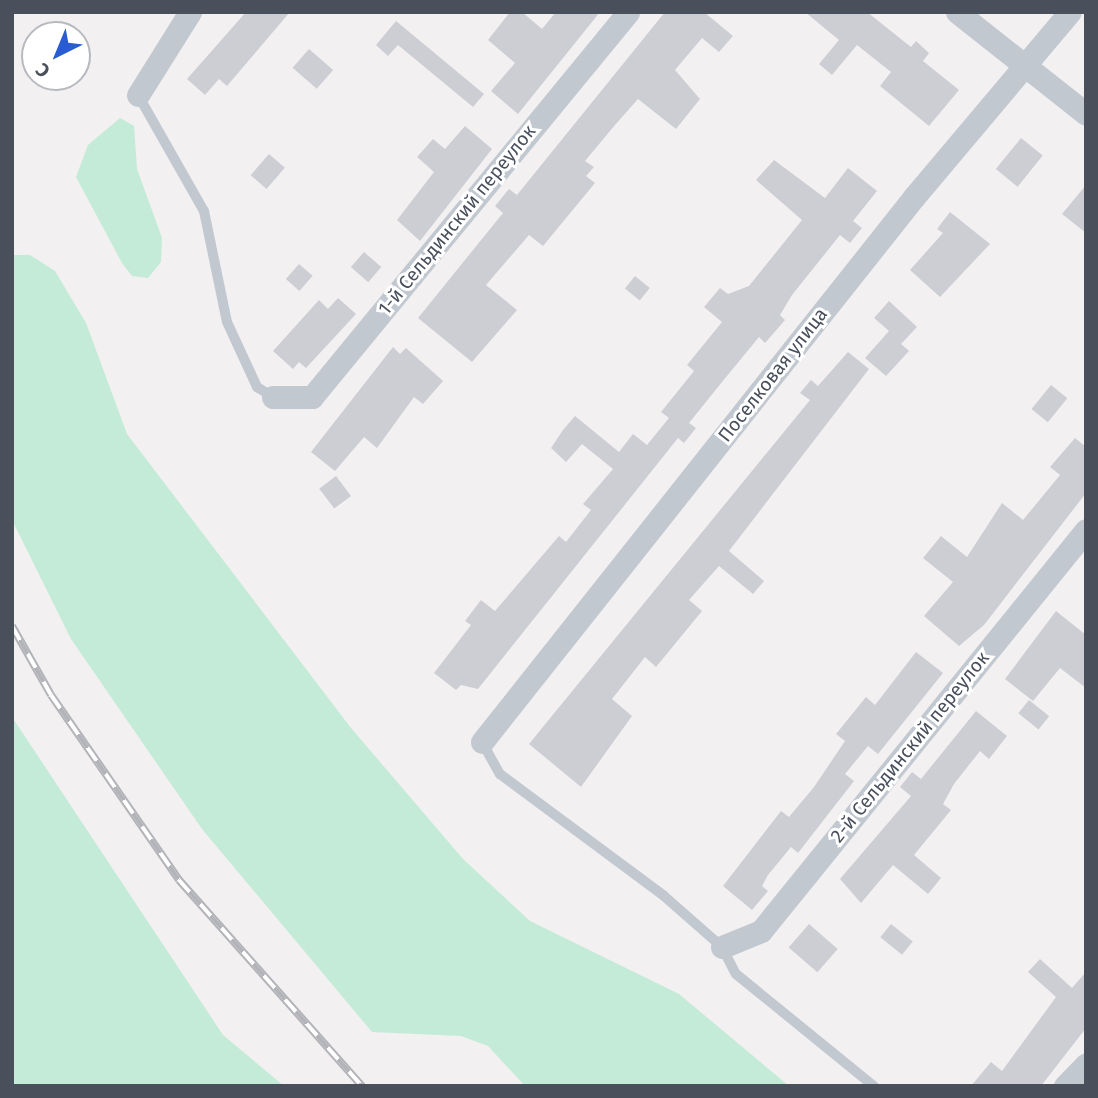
<!DOCTYPE html>
<html>
<head>
<meta charset="utf-8">
<style>
	body { margin:0 }
	#map { position:relative; width:1098px; height:1098px; overflow:hidden; background:#f2f0f0; font-family:"Fira Sans",sans-serif }
	div>[style] { position:absolute }
	.green>* { inset:0; background:#c3ebd8 }
	.building>* { inset:0; background:#cdced4; transform-origin:0 0 }
	.lane>* { height:10px; margin:-5px; padding:0 5px; transform-origin:5px; border-radius:5px; background:#c2c8d0 }
	.street>* { height:23px; margin:-11.5px; padding:0 11.5px; transform-origin:11.5px; border-radius:11.5px; background:#c2c8d0 }
	.rail>* { height:8px; margin-top:-4px; transform-origin:0; background:repeating-linear-gradient(90deg,#fff 0 16px,#b3b4b9 0 32px); box-sizing:border-box; border-block:2px solid #b3b4b9 }
	span { translate:-50% -50%; white-space:nowrap; text-align:center; line-height:1.15; -webkit-text-stroke:6px #fff; paint-order:stroke }
	.street-label { font-size:19px; color:#49505c }
	.frame { position:absolute; inset:0; border:14px solid #49505c; pointer-events:none }
	.north { position:absolute; left:21px; top:21px; width:70px; height:70px; box-sizing:border-box; background:#fff; border:2px solid #b6b9be; border-radius:50%; rotate:223deg; font-size:19px; font-weight:700; line-height:28px; text-align:center; color:#49505c }
	.north::after { content:''; display:block; margin:auto; width:24px; height:32px; background:#295bd3; clip-path:polygon(50% 0,100% 100%,50% 72%,0 100%) }
</style>
</head>
<body>
<div id="map">
	<div class="green">
		<div style="clip-path:polygon(120px 118px,134px 126px,137px 169px,162px 238px,161px 262px,148px 278px,132px 276px,122px 263px,76px 177px,88px 145px)"></div>
		<div style="clip-path:polygon(12px 255px,30px 255px,55px 271px,86px 323px,127px 434px,351px 728px,463px 859px,530px 921px,679px 994px,789px 1086px,525px 1086px,488px 1046px,461px 1036px,372px 1032px,202px 829px,71px 639px,12px 520px)"></div>
		<div style="clip-path:polygon(12px 717px,223px 1035px,284px 1086px,12px 1086px)"></div>
	</div>
	<div class="building">
		<div style="clip-path:polygon(246px 12px,290px 12px,227px 86px,219px 79px,205px 95px,187px 79px)"></div>
		<div style="clip-path:polygon(510px 12px,522px 12px,542px 29px,556px 12px,600px 12px,518px 114px,491px 91px,515px 63px,488px 40px)"></div>
		<div style="clip-path:polygon(665px 12px,704px 12px,733px 36px,719px 52px,702px 38px,675px 70px,700px 99px,676px 129px,638px 99px,615px 125px,585px 161px,594px 167px,586px 176px,595px 183px,543px 246px,529px 235px,486px 285px,517px 310px,472px 362px,418px 318px,503px 213px,495px 206px,509px 189px,517px 195px)"></div>
		<div style="clip-path:polygon(805px 12px,867px 12px,911px 47px,916px 41px,929px 53px,923px 61px,959px 90px,929px 126px,880px 86px,891px 72px,857px 45px,832px 75px,819px 64px,839px 40px)"></div>
		<div style="clip-path:polygon(396px 21px,484px 94px,473px 107px,398px 45px,388px 56px,376px 45px)"></div>
		<div style="left:309px;top:49px;width:32px;height:25px;rotate:41deg"></div>
		<div style="clip-path:polygon(465px 126px,492px 149px,420px 241px,397px 220px,434px 172px,417px 157px,433px 139px,445px 149px)"></div>
		<div style="left:1021px;top:138px;width:28px;height:40px;rotate:39deg"></div>
		<div style="left:269px;top:154px;width:21px;height:28px;rotate:41deg"></div>
		<div style="clip-path:polygon(774px 160px,825px 198px,848px 168px,877px 191px,853px 221px,862px 228px,850px 243px,840px 235px,792px 295px,780px 315px,785px 320px,765px 343px,759px 337px,722px 382px,689px 423px,696px 428px,684px 443px,678px 438px,478px 689px,461px 685px,456px 690px,434px 673px,471px 625px,465px 621px,481px 600px,495px 611px,559px 536px,566px 542px,591px 510px,583px 504px,613px 469px,582px 444px,566px 462px,551px 448px,563px 430px,575px 416px,619px 452px,633px 434px,647px 445px,669px 418px,661px 412px,694px 371px,687px 365px,722px 322px,704px 307px,720px 288px,728px 294px,749px 286px,802px 220px,756px 180px)"></div>
		<div style="clip-path:polygon(1086px 185px,1086px 233px,1062px 214px)"></div>
		<div style="clip-path:polygon(950px 212px,990px 244px,940px 297px,910px 270px,943px 233px,937px 229px)"></div>
		<div style="left:364px;top:252px;width:23px;height:20px;rotate:41deg"></div>
		<div style="left:299px;top:264px;width:18px;height:20px;rotate:41deg"></div>
		<div style="left:635px;top:276px;width:19px;height:16px;rotate:39deg"></div>
		<div style="clip-path:polygon(338px 298px,356px 314px,306px 368px,299px 362px,293px 369px,273px 351px,319px 300px,328px 309px)"></div>
		<div style="clip-path:polygon(889px 301px,917px 327px,901px 344px,909px 351px,886px 376px,865px 358px,889px 331px,874px 318px)"></div>
		<div style="clip-path:polygon(393px 347px,400px 354px,406px 348px,443px 381px,423px 404px,414px 397px,377px 448px,364px 437px,335px 471px,311px 452px)"></div>
		<div style="clip-path:polygon(848px 352px,869px 369px,729px 551px,764px 581px,753px 594px,719px 566px,689px 600px,702px 611px,656px 667px,645px 657px,612px 699px,632px 716px,581px 787px,529px 744px,810px 400px,800px 393px,811px 380px,818px 386px)"></div>
		<div style="left:1051px;top:385px;width:21px;height:31px;rotate:39deg"></div>
		<div style="clip-path:polygon(1075px 438px,1086px 447px,1086px 493px,984px 625px,959px 646px,924px 616px,953px 582px,923px 558px,941px 536px,967px 557px,1002px 503px,1023px 520px,1060px 475px,1050px 467px)"></div>
		<div style="left:336px;top:476px;width:25px;height:21px;rotate:53deg"></div>
		<div style="clip-path:polygon(1056px 611px,1086px 635px,1086px 688px,1060px 668px,1033px 701px,1005px 679px)"></div>
		<div style="clip-path:polygon(916px 652px,943px 673px,878px 754px,868px 746px,845px 774px,854px 781px,798px 853px,791px 847px,768px 875px,762px 886px,768px 891px,752px 910px,723px 886px,781px 811px,789px 817px,814px 787px,845px 741px,836px 734px,866px 697px,875px 705px)"></div>
		<div style="left:1029px;top:700px;width:26px;height:17px;rotate:39deg"></div>
		<div style="clip-path:polygon(976px 711px,1007px 736px,989px 759px,980px 751px,954px 784px,943px 804px,951px 810px,914px 855px,941px 878px,928px 894px,893px 865px,861px 903px,840px 879px,911px 796px,900px 787px,912px 772px,921px 779px)"></div>
		<div style="left:809px;top:924px;width:38px;height:31px;rotate:41deg"></div>
		<div style="left:891px;top:924px;width:28px;height:17px;rotate:39deg"></div>
		<div style="clip-path:polygon(1040px 959px,1072px 988px,1086px 972px,1086px 1028px,1041px 1086px,971px 1086px,991px 1062px,1002px 1071px,1056px 997px,1028px 972px)"></div>
	</div>
	<div class="lane">
		<div style="left:138px;top:95px;width:133px;rotate:60.4deg"></div>
		<div style="left:204px;top:211px;width:113px;rotate:78.3deg"></div>
		<div style="left:227px;top:322px;width:72px;rotate:65.2deg"></div>
		<div style="left:257px;top:387px;width:19px;rotate:32deg"></div>
		<div style="left:482px;top:742px;width:37px;rotate:61deg"></div>
		<div style="left:500px;top:774px;width:204px;rotate:36.6deg"></div>
		<div style="left:664px;top:896px;width:77px;rotate:41.3deg"></div>
		<div style="left:722px;top:947px;width:30px;rotate:63deg"></div>
		<div style="left:736px;top:974px;width:178px;rotate:39.1deg"></div>
	</div>
	<div class="street">
		<div style="left:957px;top:12px;width:164px;rotate:38.3deg"></div>
		<div style="left:138px;top:95px;width:98px;rotate:-57.9deg"></div>
		<div style="left:273px;top:397px;width:39px"></div>
		<div style="left:312px;top:397px;width:498px;rotate:-50.6deg"></div>
		<div style="left:482px;top:742px;width:695px;rotate:-51.6deg"></div>
		<div style="left:914px;top:197px;width:242px;rotate:-49.9deg"></div>
		<div style="left:722px;top:947px;width:42px;rotate:-22.3deg"></div>
		<div style="left:761px;top:931px;width:516px;rotate:-50.98deg"></div>
		<div style="left:1065px;top:1086px;width:30px;rotate:-46deg"></div>
	</div>
	<div class="rail">
		<div style="left:12px;top:626px;width:79px;rotate:60.5deg"></div>
		<div style="left:51px;top:695px;width:225px;rotate:55.3deg"></div>
		<div style="left:179px;top:880px;width:276px;rotate:48.4deg"></div>
	</div>
	<div class="street-label">
		<span style="left:457px;top:220px;rotate:-51deg">1-й Сельдинский переулок</span>
		<span style="left:773px;top:375px;rotate:-52deg">Поселковая улица</span>
		<span style="left:910px;top:747px;rotate:-51deg">2-й Сельдинский переулок</span>
	</div>
	<div class="frame"></div>
	<div class="north">С</div>
</div>
</body>
</html>
